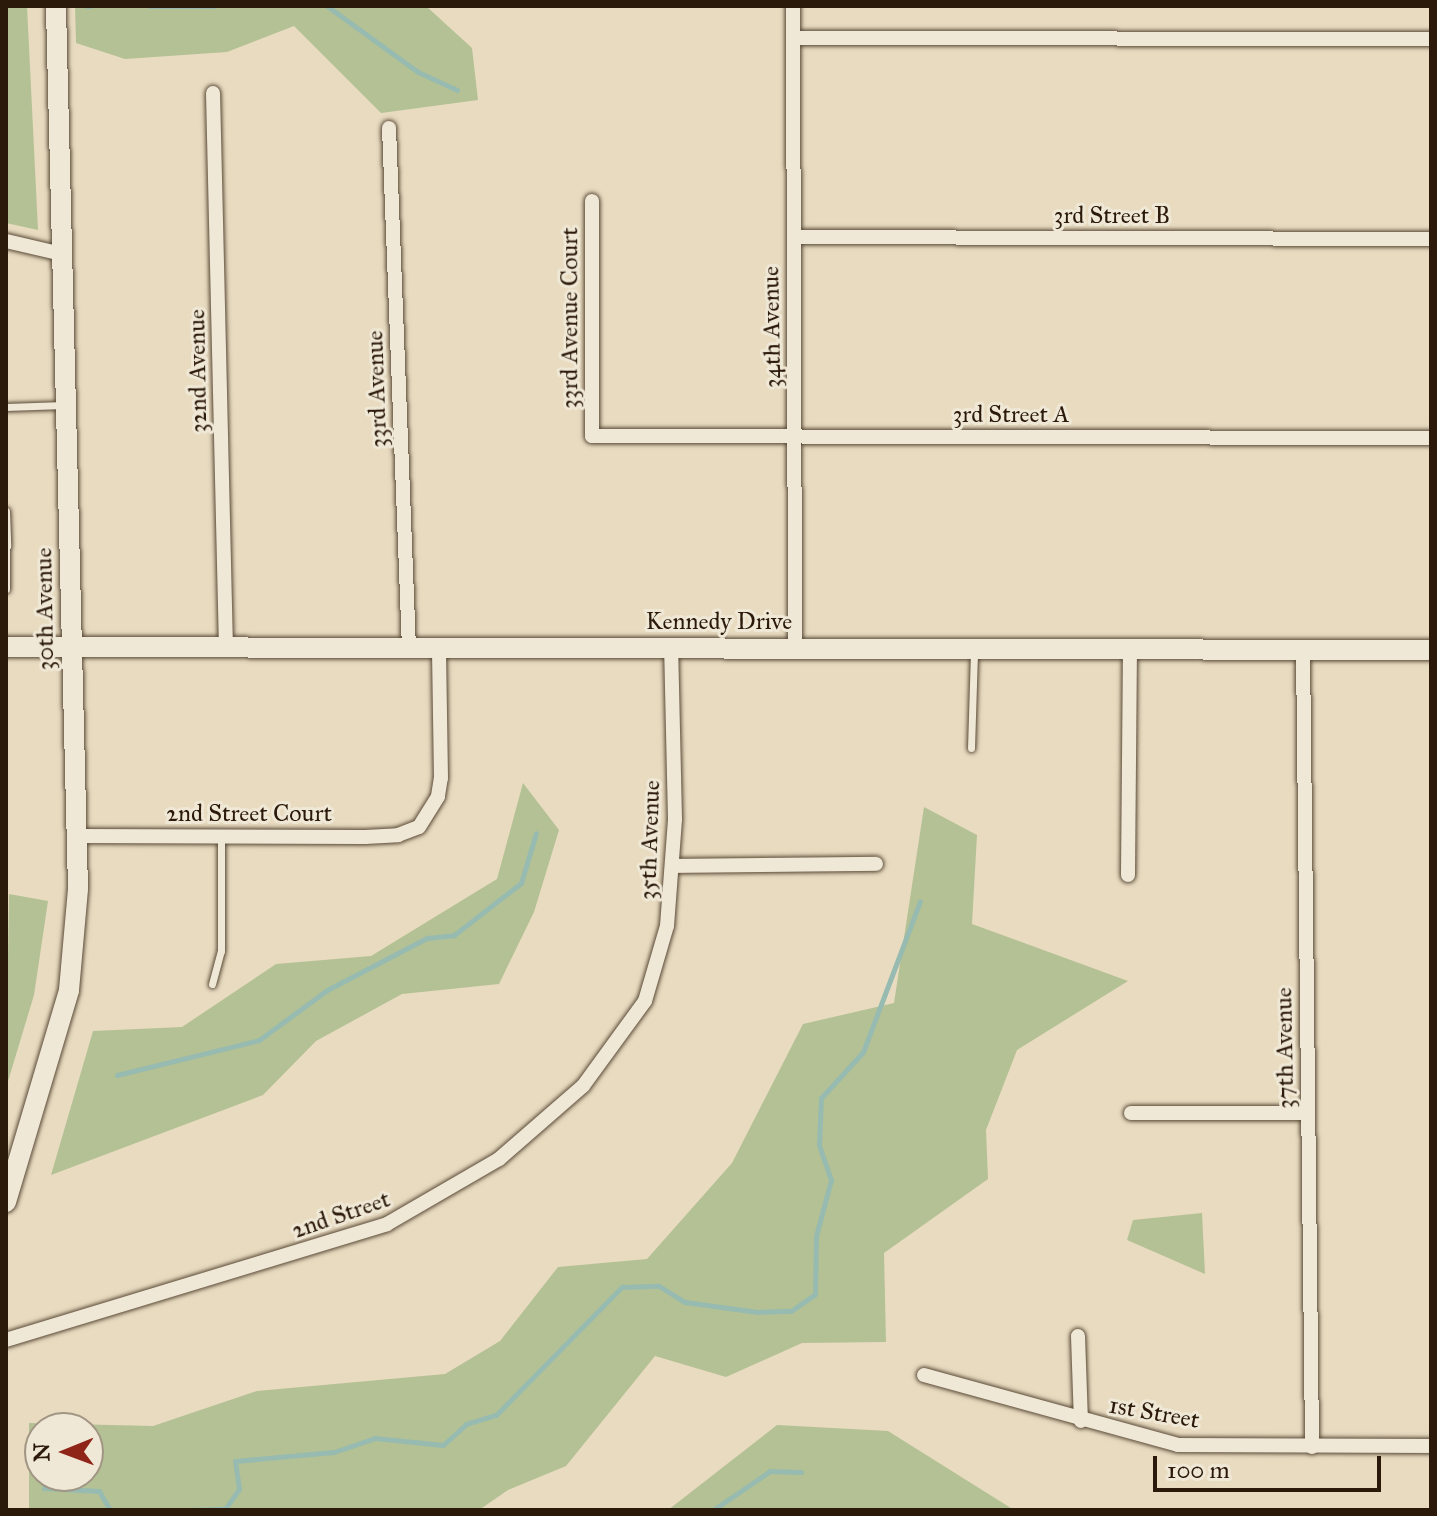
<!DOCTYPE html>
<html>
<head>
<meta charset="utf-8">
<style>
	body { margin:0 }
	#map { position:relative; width:1437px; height:1516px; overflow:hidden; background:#e8dbc0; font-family:"IM FELL Great Primer",serif }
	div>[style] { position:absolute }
	.green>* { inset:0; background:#b4c194 }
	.stream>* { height:5px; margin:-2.5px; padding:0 2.5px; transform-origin:2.5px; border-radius:2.5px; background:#97bbb0 }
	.roads { filter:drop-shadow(0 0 2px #5a4a37) drop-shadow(0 0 2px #5a4a37) }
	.lane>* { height:7px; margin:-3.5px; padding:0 3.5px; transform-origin:3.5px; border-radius:3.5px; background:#f0e8d6 }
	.street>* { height:14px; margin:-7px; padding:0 7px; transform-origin:7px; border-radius:7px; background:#f0e8d6 }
	.secondary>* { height:20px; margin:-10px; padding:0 10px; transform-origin:10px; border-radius:10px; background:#f0e8d6 }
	span { translate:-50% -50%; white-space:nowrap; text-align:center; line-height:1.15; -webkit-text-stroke:6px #f0e8d6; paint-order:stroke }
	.street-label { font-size:24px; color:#2b1909 }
	.frame { position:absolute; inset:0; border:8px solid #2b1909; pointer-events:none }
	.north { position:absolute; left:24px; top:1412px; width:80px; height:80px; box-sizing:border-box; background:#f0e8d6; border:2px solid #a19584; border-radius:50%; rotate:269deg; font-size:22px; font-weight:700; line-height:32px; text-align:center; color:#2b1909 }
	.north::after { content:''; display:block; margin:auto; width:28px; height:36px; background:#8f2418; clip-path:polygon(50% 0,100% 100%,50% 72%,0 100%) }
	.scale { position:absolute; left:1153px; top:1456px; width:228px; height:36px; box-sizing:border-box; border:4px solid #2b1909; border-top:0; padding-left:10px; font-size:24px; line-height:28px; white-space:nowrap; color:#2b1909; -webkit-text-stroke:6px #f0e8d6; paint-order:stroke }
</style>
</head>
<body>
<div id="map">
	<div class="green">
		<div style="clip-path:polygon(6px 6px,27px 6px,38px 230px,6px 223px)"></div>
		<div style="clip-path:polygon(75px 6px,426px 6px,472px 48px,478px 100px,381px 113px,294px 26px,227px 52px,125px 59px,76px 43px)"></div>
		<div style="clip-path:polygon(523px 783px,559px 830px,534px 912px,499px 984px,402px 994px,316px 1041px,263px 1095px,51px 1175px,93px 1031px,182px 1027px,276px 964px,371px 956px,497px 879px)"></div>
		<div style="clip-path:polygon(evenodd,924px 807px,977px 835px,972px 924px,1128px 981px,1017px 1050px,986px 1130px,988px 1179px,884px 1253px,886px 1342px,802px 1343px,726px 1377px,655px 1356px,566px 1466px,508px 1490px,479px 1510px,29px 1510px,29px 1423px,153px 1426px,257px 1391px,445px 1374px,500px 1341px,558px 1267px,647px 1259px,732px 1163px,803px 1024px,894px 1003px,924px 807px,40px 1428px,88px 1428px,88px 1476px,40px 1476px,40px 1428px)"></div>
		<div style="clip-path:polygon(9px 894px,48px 901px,34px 995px,6px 1088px)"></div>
		<div style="clip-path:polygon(1202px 1213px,1205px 1274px,1127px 1240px,1133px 1220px)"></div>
		<div style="clip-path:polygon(777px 1425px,888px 1431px,1014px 1510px,668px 1510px)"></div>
	</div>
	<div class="stream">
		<div style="left:87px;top:6px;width:3px"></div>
		<div style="left:150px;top:6px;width:64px"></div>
		<div style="left:327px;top:6px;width:112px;rotate:36deg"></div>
		<div style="left:418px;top:72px;width:43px;rotate:24.8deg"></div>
		<div style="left:117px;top:1075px;width:146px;rotate:-13.8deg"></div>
		<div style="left:259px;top:1040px;width:84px;rotate:-36.3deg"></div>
		<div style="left:327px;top:990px;width:113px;rotate:-27.5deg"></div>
		<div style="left:427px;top:938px;width:27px;rotate:-6deg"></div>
		<div style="left:454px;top:935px;width:85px;rotate:-37.8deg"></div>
		<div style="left:521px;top:883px;width:52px;rotate:-73.3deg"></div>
		<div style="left:44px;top:1488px;width:55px;rotate:3.1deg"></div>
		<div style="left:99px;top:1491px;width:22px;rotate:60deg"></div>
		<div style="left:188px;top:1510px;width:37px;rotate:-2deg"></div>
		<div style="left:225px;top:1509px;width:24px;rotate:-55deg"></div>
		<div style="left:239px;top:1489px;width:28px;rotate:-98deg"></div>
		<div style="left:235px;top:1461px;width:99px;rotate:-5.2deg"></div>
		<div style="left:334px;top:1452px;width:43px;rotate:-18.9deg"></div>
		<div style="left:375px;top:1438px;width:68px;rotate:5.9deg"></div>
		<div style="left:443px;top:1445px;width:31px;rotate:-42deg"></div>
		<div style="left:466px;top:1424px;width:31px;rotate:-17deg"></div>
		<div style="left:496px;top:1415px;width:180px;rotate:-45.5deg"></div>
		<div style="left:622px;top:1287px;width:37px;rotate:-2deg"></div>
		<div style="left:659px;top:1286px;width:31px;rotate:32deg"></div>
		<div style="left:685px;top:1302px;width:73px;rotate:7.9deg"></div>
		<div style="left:757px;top:1312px;width:34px;rotate:-2deg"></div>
		<div style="left:791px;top:1311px;width:29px;rotate:-35deg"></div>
		<div style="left:815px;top:1294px;width:58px;rotate:-89deg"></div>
		<div style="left:816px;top:1236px;width:58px;rotate:-75deg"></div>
		<div style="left:831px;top:1180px;width:37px;rotate:-109deg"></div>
		<div style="left:819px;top:1145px;width:47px;rotate:-87.6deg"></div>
		<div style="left:821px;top:1098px;width:62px;rotate:-47.6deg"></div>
		<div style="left:863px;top:1052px;width:161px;rotate:-69.3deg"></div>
		<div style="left:713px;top:1510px;width:69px;rotate:-34.4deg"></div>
		<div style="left:770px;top:1471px;width:31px;rotate:2deg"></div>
	</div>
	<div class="roads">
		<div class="lane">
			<div style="left:6px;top:407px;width:58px;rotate:-2deg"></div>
			<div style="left:6px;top:511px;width:35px;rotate:88deg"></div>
			<div style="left:6px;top:546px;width:43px;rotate:90deg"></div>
			<div style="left:971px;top:748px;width:98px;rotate:-88.2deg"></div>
			<div style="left:212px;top:984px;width:34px;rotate:-75deg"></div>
			<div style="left:221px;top:951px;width:114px;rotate:-90deg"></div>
		</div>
		<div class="street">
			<div style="left:793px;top:6px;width:642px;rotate:89.82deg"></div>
			<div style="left:793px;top:38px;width:638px;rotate:0.09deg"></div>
			<div style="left:213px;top:93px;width:555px;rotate:88.66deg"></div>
			<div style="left:389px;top:128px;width:520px;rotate:87.8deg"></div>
			<div style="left:592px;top:201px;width:235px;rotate:90deg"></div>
			<div style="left:592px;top:436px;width:839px;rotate:0.14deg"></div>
			<div style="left:794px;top:237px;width:637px;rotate:0.18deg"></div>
			<div style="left:6px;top:241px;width:57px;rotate:13.1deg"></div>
			<div style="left:1303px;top:649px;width:798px;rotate:89.35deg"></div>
			<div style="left:77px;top:836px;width:288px;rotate:0.2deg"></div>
			<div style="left:365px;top:837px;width:33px;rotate:-3deg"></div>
			<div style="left:398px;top:835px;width:22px;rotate:-21deg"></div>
			<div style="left:419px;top:827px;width:36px;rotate:-58deg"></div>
			<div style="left:438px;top:796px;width:18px;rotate:-81deg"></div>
			<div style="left:441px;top:778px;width:129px;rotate:-90.9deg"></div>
			<div style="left:673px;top:866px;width:203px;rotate:-0.6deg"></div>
			<div style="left:1128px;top:875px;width:225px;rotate:-89.5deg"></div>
			<div style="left:1131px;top:1113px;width:177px"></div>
			<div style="left:1078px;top:1336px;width:85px;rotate:88deg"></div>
			<div style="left:6px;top:1340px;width:398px;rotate:-16.9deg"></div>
			<div style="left:387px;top:1224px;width:129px;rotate:-30.1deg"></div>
			<div style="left:499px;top:1159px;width:111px;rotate:-41deg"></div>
			<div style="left:583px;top:1086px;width:105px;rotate:-53.9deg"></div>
			<div style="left:645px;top:1001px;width:78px;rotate:-73.7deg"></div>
			<div style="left:667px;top:926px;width:107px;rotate:-85.7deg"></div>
			<div style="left:675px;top:819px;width:171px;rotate:-91.3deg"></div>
			<div style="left:924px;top:1375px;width:263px;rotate:15.4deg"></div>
			<div style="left:1178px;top:1445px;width:253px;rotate:0.2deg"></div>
		</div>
		<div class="secondary">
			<div style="left:6px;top:647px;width:1425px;rotate:0.12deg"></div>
			<div style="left:6px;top:1202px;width:221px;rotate:-73.4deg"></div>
			<div style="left:69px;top:990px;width:101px;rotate:-84.9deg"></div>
			<div style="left:78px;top:889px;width:883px;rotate:-91.43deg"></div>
		</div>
	</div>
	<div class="street-label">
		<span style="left:1112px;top:216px">3rd Street B</span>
		<span style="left:570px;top:318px;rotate:-90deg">33rd Avenue Court</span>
		<span style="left:772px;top:327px;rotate:-91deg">34th Avenue</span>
		<span style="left:198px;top:371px;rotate:-91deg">32nd Avenue</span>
		<span style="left:377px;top:389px;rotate:-92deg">33rd Avenue</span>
		<span style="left:1011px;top:415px">3rd Street A</span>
		<span style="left:45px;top:609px;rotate:-91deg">30th Avenue</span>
		<span style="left:719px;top:622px">Kennedy Drive</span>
		<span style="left:249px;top:814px">2nd Street Court</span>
		<span style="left:650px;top:840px;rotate:-88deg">35th Avenue</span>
		<span style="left:1285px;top:1048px;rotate:-91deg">37th Avenue</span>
		<span style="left:341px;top:1215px;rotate:-19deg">2nd Street</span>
		<span style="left:1154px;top:1413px;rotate:10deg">1st Street</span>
	</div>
	<div class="frame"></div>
	<div class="north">N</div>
	<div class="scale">100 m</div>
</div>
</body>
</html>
